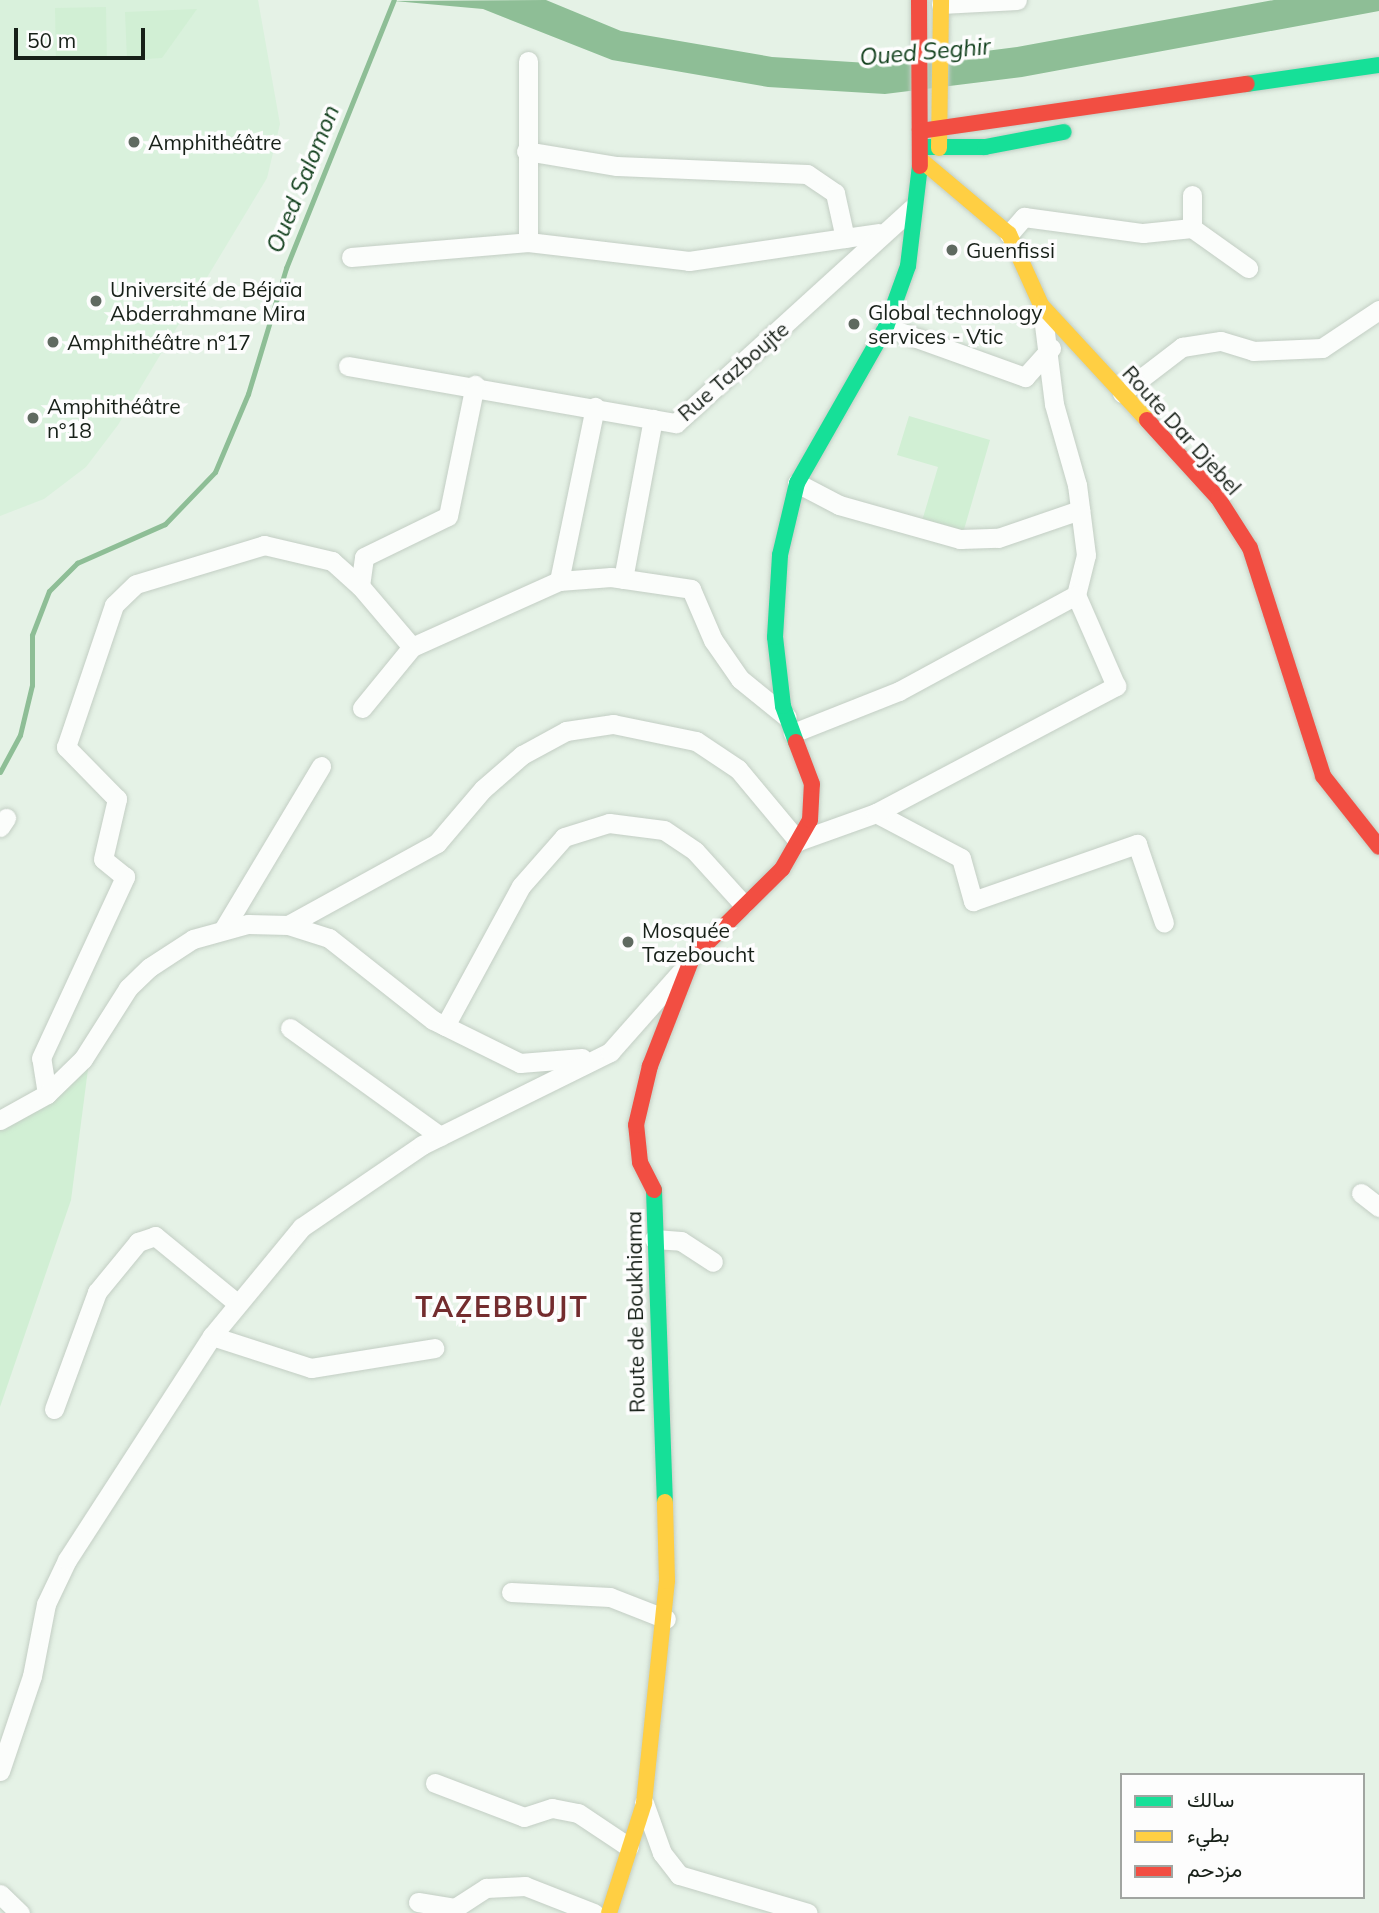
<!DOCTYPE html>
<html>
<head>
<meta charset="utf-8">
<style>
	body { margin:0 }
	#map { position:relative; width:1379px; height:1913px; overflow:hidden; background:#e5f2e6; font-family:Mulish,Vazirmatn,sans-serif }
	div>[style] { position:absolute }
	.built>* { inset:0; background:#d9f1dc }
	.green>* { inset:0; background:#d1efd4; transform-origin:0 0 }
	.water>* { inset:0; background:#8ebe96 }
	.stream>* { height:5px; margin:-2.5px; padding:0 2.5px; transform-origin:2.5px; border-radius:2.5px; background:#8ebe96 }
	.roads { filter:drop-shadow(0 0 2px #c3cec4) drop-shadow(0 0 2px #c3cec4) }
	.street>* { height:19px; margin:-9.5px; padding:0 9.5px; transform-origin:9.5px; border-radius:9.5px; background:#fbfdfb }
	.fast>* { height:16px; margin:-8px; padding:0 8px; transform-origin:8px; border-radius:8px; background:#16e098 }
	.slow>* { height:16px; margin:-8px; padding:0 8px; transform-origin:8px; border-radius:8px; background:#ffcf43 }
	.jam>* { height:16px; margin:-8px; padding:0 8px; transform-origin:8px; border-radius:8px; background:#f24e42 }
	.dots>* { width:19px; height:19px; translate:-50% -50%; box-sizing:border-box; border:4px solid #fdfdfd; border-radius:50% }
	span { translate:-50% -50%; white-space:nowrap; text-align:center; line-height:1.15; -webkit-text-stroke:7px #fdfdfd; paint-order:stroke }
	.poi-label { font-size:21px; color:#172018 }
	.left { translate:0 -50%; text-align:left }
	.street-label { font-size:21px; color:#172018 }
	.water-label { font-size:23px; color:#12401d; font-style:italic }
	.district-label { font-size:28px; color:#732c2e; font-weight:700; letter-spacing:2px }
	.legend { position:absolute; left:1120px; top:1773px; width:245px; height:126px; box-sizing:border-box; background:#fdfdfd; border:2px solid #a1a5a1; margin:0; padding:9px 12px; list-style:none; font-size:21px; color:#172018 }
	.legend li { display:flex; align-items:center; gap:14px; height:35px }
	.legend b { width:35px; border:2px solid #a1a5a1 }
	.scale { position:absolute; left:14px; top:28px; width:131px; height:32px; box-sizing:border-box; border:4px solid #172018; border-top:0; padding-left:9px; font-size:21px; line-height:24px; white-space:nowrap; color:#172018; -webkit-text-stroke:5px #fdfdfd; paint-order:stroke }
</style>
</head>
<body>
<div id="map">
	<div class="built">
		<div style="clip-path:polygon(0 0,258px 0,280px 124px,267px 178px,118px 425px,86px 467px,44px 499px,0 516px)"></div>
	</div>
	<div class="green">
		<div style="left:106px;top:7px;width:52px;height:51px;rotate:89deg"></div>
		<div style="clip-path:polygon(197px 9px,162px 58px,127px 60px,125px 12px)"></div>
		<div style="clip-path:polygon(909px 416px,990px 440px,963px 533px,922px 521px,938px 467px,897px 455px)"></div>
		<div style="clip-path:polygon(91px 1046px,71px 1200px,0 1407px,0 1120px)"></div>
	</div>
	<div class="water">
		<div style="clip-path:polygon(546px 0,621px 31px,772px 57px,884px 64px,1017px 47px,1274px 0,1379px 0,1379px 11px,1022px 77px,885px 94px,768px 87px,612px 60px,483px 9px,394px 1px)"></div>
	</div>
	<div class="stream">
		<div style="left:0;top:772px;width:42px;rotate:-61.6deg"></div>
		<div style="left:20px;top:735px;width:51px;rotate:-76.5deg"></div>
		<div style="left:32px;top:685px;width:50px;rotate:-90deg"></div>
		<div style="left:32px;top:635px;width:47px;rotate:-68.9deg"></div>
		<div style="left:49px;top:591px;width:40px;rotate:-45deg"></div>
		<div style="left:77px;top:563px;width:96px;rotate:-23.9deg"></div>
		<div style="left:165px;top:524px;width:72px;rotate:-46.1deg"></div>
		<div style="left:215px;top:472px;width:85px;rotate:-67.1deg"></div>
		<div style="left:248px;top:394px;width:132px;rotate:-73.2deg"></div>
		<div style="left:286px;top:268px;width:289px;rotate:-68.1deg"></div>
	</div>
	<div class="roads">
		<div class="street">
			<div style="left:941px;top:4px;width:76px;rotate:-3deg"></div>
			<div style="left:528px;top:61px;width:181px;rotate:90deg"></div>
			<div style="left:526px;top:151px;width:92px;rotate:9.4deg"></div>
			<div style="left:617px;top:166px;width:190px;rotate:2.4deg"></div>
			<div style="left:807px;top:174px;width:34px;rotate:34deg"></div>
			<div style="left:835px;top:193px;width:46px;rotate:77.5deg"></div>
			<div style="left:1192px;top:195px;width:33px;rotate:90deg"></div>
			<div style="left:1009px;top:234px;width:23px;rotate:-49deg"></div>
			<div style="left:1024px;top:217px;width:120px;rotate:7.7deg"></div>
			<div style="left:1143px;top:233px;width:49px;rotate:-5.8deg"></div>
			<div style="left:1192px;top:228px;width:69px;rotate:35.5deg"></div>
			<div style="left:351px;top:257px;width:178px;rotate:-4.8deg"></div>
			<div style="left:528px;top:242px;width:162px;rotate:6.7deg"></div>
			<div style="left:689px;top:261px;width:191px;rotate:-8.4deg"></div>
			<div style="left:886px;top:327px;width:148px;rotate:19.8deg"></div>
			<div style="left:1025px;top:377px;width:39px;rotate:-48deg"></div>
			<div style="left:348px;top:366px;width:333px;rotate:9.9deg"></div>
			<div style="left:676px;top:423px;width:318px;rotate:-42.3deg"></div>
			<div style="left:1122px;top:393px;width:76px;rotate:-37.5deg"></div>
			<div style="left:1182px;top:347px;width:39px;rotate:-9deg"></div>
			<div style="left:1221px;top:341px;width:34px;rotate:17deg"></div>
			<div style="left:1253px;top:351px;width:69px;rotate:-2.5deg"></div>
			<div style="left:1322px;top:348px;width:69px;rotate:-33.7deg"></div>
			<div style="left:797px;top:483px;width:47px;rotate:27.6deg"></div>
			<div style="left:839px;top:505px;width:126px;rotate:15.7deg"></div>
			<div style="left:960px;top:539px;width:38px;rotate:-2deg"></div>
			<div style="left:998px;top:538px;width:87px;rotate:-18.9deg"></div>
			<div style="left:623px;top:579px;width:163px;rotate:-79.4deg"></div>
			<div style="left:559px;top:581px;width:178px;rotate:-78.3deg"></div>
			<div style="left:412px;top:647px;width:80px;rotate:-130.4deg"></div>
			<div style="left:360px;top:586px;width:29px;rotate:-82deg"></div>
			<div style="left:364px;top:557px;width:93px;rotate:-26deg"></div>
			<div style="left:448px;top:516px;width:134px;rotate:-78.4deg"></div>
			<div style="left:362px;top:708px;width:79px;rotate:-50.7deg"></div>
			<div style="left:412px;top:647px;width:161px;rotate:-24.2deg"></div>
			<div style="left:559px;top:581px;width:52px;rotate:-4.4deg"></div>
			<div style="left:611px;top:577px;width:81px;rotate:8.5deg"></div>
			<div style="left:691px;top:589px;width:56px;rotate:66.7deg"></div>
			<div style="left:713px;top:640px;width:47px;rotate:55.3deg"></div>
			<div style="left:740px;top:679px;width:60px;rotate:39deg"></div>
			<div style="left:793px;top:733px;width:114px;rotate:-21.6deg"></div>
			<div style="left:899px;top:691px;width:201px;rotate:-28.5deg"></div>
			<div style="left:1076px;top:595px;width:41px;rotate:-76deg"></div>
			<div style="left:1086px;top:555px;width:71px;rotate:-97.3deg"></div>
			<div style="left:1077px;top:485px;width:84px;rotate:-105.9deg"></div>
			<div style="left:1054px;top:404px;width:96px;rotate:-97.2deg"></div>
			<div style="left:876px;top:813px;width:96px;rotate:27.9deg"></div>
			<div style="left:961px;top:858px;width:45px;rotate:74.4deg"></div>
			<div style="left:973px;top:901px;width:174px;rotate:-19.2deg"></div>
			<div style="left:1137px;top:844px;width:83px;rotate:71.1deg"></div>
			<div style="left:0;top:827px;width:11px;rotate:-56deg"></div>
			<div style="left:288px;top:925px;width:170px;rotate:-28.8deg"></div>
			<div style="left:437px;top:843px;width:71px;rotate:-49.6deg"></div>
			<div style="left:483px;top:789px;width:52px;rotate:-41.1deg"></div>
			<div style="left:522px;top:755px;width:50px;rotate:-28.6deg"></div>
			<div style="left:566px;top:731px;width:48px;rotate:-8.5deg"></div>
			<div style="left:613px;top:724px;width:85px;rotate:11.6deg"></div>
			<div style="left:696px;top:741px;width:50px;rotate:33.7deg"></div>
			<div style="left:738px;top:769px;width:94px;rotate:50.2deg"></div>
			<div style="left:798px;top:841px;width:83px;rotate:-19.7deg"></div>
			<div style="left:876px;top:813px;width:272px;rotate:-27.9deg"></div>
			<div style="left:1116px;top:686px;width:99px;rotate:-113.7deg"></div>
			<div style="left:223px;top:930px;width:191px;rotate:-59.1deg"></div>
			<div style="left:445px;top:1026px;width:159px;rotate:-61.5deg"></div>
			<div style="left:521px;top:886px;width:65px;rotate:-48.7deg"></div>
			<div style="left:564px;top:837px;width:47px;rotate:-17.3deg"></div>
			<div style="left:609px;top:823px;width:55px;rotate:7.3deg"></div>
			<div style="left:664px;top:830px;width:37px;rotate:34deg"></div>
			<div style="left:695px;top:851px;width:72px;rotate:47.8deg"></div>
			<div style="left:290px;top:1028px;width:185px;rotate:35.8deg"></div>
			<div style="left:47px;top:1094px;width:36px;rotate:-99deg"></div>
			<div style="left:41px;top:1058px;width:200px;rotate:-65.1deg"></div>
			<div style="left:125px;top:877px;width:28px;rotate:-141deg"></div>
			<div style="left:103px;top:859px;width:62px;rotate:-76.9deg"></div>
			<div style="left:117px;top:799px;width:73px;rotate:-134.4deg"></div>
			<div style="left:66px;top:747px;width:150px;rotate:-71.3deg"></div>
			<div style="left:114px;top:605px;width:30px;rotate:-44deg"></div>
			<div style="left:136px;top:584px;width:134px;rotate:-16.9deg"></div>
			<div style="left:264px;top:545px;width:70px;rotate:13.2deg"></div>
			<div style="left:332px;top:561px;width:38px;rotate:42deg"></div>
			<div style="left:0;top:1120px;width:54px;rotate:-29deg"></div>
			<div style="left:47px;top:1094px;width:50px;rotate:-44.2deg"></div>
			<div style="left:83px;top:1059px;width:84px;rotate:-57.6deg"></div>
			<div style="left:128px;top:988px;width:30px;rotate:-44deg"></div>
			<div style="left:150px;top:967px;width:51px;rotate:-33.1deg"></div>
			<div style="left:193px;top:939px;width:57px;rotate:-15.3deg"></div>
			<div style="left:248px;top:924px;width:40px;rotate:1.4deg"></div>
			<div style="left:288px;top:925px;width:43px;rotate:17.6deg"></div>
			<div style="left:329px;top:938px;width:132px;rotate:38.3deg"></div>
			<div style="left:433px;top:1020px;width:97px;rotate:26.3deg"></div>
			<div style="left:520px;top:1063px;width:62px;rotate:-4.6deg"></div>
			<div style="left:1361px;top:1193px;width:23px;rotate:38deg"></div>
			<div style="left:654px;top:1239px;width:27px;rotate:4deg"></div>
			<div style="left:681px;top:1241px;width:38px;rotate:33deg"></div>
			<div style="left:212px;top:1336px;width:104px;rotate:17.9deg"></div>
			<div style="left:311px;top:1368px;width:125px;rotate:-9.2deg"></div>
			<div style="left:54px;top:1409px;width:125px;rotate:-69.8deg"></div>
			<div style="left:97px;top:1292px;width:65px;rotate:-50.6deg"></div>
			<div style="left:138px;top:1242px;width:18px;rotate:-19deg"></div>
			<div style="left:155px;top:1236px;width:107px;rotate:39.3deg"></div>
			<div style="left:511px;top:1592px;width:99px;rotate:2.9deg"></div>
			<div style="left:610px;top:1597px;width:60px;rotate:21.4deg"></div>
			<div style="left:0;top:1771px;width:100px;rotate:-71.4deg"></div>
			<div style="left:32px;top:1676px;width:73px;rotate:-79deg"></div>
			<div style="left:46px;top:1604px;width:49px;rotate:-64.5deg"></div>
			<div style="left:67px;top:1560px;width:267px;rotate:-57.1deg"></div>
			<div style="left:212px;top:1336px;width:141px;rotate:-50.5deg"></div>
			<div style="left:302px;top:1227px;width:145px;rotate:-34.3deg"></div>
			<div style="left:422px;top:1145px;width:210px;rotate:-26.3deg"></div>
			<div style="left:610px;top:1052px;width:106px;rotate:-48.5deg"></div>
			<div style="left:435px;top:1783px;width:95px;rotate:20.9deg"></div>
			<div style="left:524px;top:1817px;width:29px;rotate:-18deg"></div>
			<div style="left:552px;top:1808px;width:26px;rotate:11deg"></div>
			<div style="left:578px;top:1813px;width:61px;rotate:33.7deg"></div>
			<div style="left:644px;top:1803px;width:53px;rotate:70.2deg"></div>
			<div style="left:662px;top:1853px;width:28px;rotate:52deg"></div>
			<div style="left:679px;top:1875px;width:134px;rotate:16.4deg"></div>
			<div style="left:0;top:1894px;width:28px;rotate:44deg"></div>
			<div style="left:418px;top:1902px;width:37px;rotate:9deg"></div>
			<div style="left:455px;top:1908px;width:37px;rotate:-33deg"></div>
			<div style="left:486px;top:1888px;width:39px;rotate:-3deg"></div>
			<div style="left:525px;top:1886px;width:74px;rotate:21.4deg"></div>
		</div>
		<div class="fast">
			<div style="left:1247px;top:84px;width:133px;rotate:-8.2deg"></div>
			<div style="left:927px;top:147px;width:58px"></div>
			<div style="left:985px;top:147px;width:80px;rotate:-10.8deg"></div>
			<div style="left:796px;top:742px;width:38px;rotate:-110deg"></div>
			<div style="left:783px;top:706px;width:69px;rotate:-96.6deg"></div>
			<div style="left:775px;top:637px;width:82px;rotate:-86.5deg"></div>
			<div style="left:780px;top:555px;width:74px;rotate:-76.7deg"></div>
			<div style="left:797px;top:483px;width:180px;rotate:-60.3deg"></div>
			<div style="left:886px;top:327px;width:65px;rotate:-70.2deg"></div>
			<div style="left:908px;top:266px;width:101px;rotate:-83.2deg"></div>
			<div style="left:654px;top:1190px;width:312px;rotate:88deg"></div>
		</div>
		<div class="slow">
			<div style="left:939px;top:148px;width:148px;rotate:-89.2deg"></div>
			<div style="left:921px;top:160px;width:115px;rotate:40.1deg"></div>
			<div style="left:1009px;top:234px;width:78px;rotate:65.7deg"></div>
			<div style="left:1041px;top:305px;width:156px;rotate:47.3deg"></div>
			<div style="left:609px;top:1913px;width:115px;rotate:-72.3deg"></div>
			<div style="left:644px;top:1803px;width:223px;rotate:-84.1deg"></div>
			<div style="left:667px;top:1581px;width:79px;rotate:-91.5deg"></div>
		</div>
		<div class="jam">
			<div style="left:919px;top:0;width:166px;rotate:89.7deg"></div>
			<div style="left:920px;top:131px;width:330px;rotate:-8.2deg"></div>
			<div style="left:1147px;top:420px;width:105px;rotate:47.7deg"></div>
			<div style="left:1218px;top:498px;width:59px;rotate:57.4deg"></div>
			<div style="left:1250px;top:548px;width:239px;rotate:72.2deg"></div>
			<div style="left:1323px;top:776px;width:90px;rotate:51.7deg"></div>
			<div style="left:654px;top:1190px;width:31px;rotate:-117deg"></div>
			<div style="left:640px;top:1162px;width:37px;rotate:-96deg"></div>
			<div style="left:636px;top:1125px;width:61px;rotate:-76.7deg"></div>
			<div style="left:650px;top:1066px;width:116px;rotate:-68.7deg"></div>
			<div style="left:692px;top:958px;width:127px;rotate:-44.7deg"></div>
			<div style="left:782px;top:869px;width:56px;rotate:-60.3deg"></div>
			<div style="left:810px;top:820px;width:36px;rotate:-87deg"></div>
			<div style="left:812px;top:784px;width:45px;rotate:-110.9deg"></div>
		</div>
	</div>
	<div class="dots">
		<div style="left:134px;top:142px;background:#5f6a60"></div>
		<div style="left:952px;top:250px;background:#5f6a60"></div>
		<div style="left:96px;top:301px;background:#5f6a60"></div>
		<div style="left:854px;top:324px;background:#5f6a60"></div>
		<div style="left:53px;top:342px;background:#5f6a60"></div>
		<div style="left:33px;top:418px;background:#5f6a60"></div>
		<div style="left:628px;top:942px;background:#5f6a60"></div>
	</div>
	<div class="poi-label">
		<span class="left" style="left:148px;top:142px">Amphithéâtre</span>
		<span class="left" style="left:966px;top:250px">Guenfissi</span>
		<span class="left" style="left:110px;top:301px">Université de Béjaïa<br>Abderrahmane Mira</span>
		<span class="left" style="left:868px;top:324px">Global technology<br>services - Vtic</span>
		<span class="left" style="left:67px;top:342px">Amphithéâtre n°17</span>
		<span class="left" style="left:47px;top:418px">Amphithéâtre<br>n°18</span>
		<span class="left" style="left:642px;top:942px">Mosquée<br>Tazeboucht</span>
	</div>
	<div class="street-label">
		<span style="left:733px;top:371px;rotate:-41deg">Rue Tazboujte</span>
		<span style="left:1182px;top:430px;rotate:48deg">Route Dar Djebel</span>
		<span style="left:635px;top:1312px;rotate:-91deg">Route de Boukhiama</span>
	</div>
	<div class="water-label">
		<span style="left:925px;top:52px;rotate:-5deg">Oued Seghir</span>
		<span style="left:303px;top:179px;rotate:-68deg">Oued Salomon</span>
	</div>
	<div class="district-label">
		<span style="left:502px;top:1307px">TAẒEBBUJT</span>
	</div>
	<ul class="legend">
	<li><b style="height:9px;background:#16e098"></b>سالك</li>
	<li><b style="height:9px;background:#ffcf43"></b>بطيء</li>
	<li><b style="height:9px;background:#f24e42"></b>مزدحم</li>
	</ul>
	<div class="scale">50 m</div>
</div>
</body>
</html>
